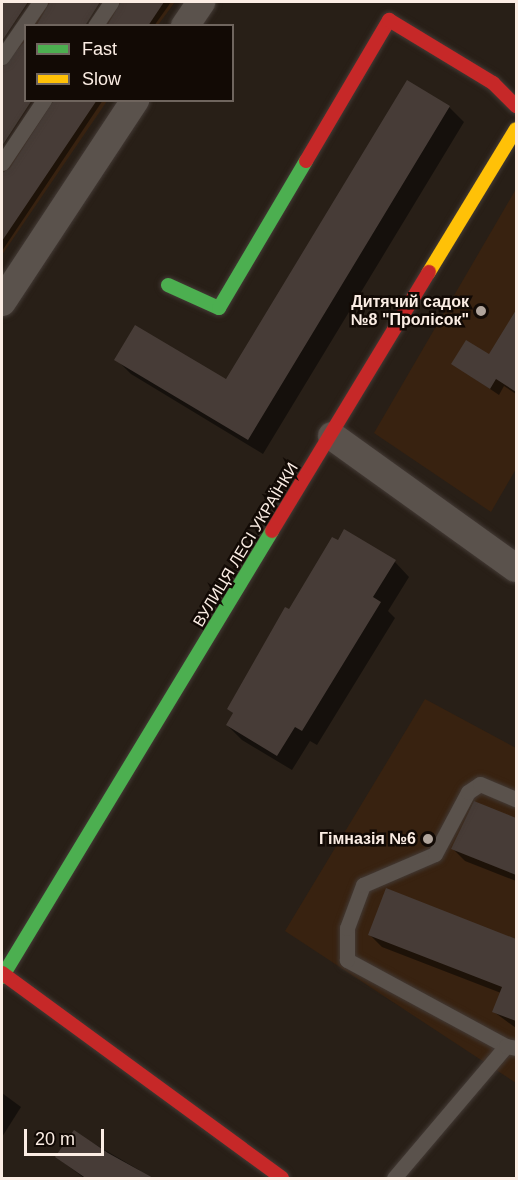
<!DOCTYPE html>
<html>
<head>
<meta charset="utf-8">
<style>
	body { margin:0 }
	#map { position:relative; width:518px; height:1180px; overflow:hidden; background:#281f17; font-family:Arial,sans-serif }
	div>[style] { position:absolute }
	.built>* { inset:0; background:#382210 }
	.shadow>* { inset:0; background:#0007 }
	.building>* { inset:0; background:#473c37 }
	.roads { filter:drop-shadow(0 0 2px #433a35) drop-shadow(0 0 2px #433a35) }
	.lane>* { height:15px; margin:-7.5px; padding:0 7.5px; transform-origin:7.5px; border-radius:7.5px; background:#5a524c }
	.street>* { height:28px; margin:-14px; padding:0 14px; transform-origin:14px; border-radius:14px; background:#5a524c }
	.fast>* { height:14px; margin:-7px; padding:0 7px; transform-origin:7px; border-radius:7px; background:#4caf50 }
	.slow>* { height:14px; margin:-7px; padding:0 7px; transform-origin:7px; border-radius:7px; background:#ffc107 }
	.jam>* { height:14px; margin:-7px; padding:0 7px; transform-origin:7px; border-radius:7px; background:#c62828 }
	.dots>* { width:16px; height:16px; translate:-50% -50%; box-sizing:border-box; border:3px solid #120a05; border-radius:50% }
	span { translate:-50% -50%; white-space:nowrap; text-align:center; line-height:1.15; -webkit-text-stroke:5px #120a05; paint-order:stroke }
	.poi-label { font-size:16px; color:#fbede4; font-weight:700 }
	.right { translate:-100% -50%; text-align:right }
	.street-label { font-size:16px; color:#fbede4 }
	.frame { position:absolute; inset:0; border:3px solid #fbede4; pointer-events:none }
	.legend { position:absolute; left:24px; top:24px; width:210px; height:78px; box-sizing:border-box; background:#120a05; border:2px solid #6f655e; margin:0; padding:8px 10px; list-style:none; font-size:18px; color:#fbede4 }
	.legend li { display:flex; align-items:center; gap:12px; height:30px }
	.legend b { width:30px; border:2px solid #6f655e }
	.scale { position:absolute; left:24px; top:1129px; width:80px; height:27px; box-sizing:border-box; border:3px solid #fbede4; border-top:0; padding-left:8px; font-size:18px; line-height:21px; white-space:nowrap; color:#fbede4; -webkit-text-stroke:4px #120a05; paint-order:stroke }
</style>
</head>
<body>
<div id="map">
	<div class="built">
		<div style="clip-path:polygon(2px 2px,175px 2px,158px 25px,26px 26px,26px 100px,107px 101px,2px 255px)"></div>
		<div style="clip-path:polygon(516px 189px,516px 469px,491px 512px,374px 433px)"></div>
		<div style="clip-path:polygon(425px 699px,516px 748px,516px 1083px,285px 931px)"></div>
	</div>
	<div class="shadow">
		<div style="clip-path:polygon(2px 2px,37px 2px,2px 51px)"></div>
		<div style="clip-path:polygon(50px 2px,112px 2px,90px 25px,37px 26px)"></div>
		<div style="clip-path:polygon(121px 2px,171px 2px,154px 26px,109px 26px)"></div>
		<div style="clip-path:polygon(11px 64px,26px 100px,40px 100px,2px 156px,2px 66px)"></div>
		<div style="clip-path:polygon(54px 100px,103px 100px,2px 251px,2px 172px,11px 170px)"></div>
		<div style="clip-path:polygon(449px 107px,464px 122px,263px 454px,131px 374px,116px 359px,226px 381px)"></div>
		<div style="clip-path:polygon(516px 313px,516px 394px,504px 386px,499px 395px,453px 364px,489px 356px)"></div>
		<div style="clip-path:polygon(395px 562px,409px 577px,388px 611px,395px 618px,317px 745px,310px 741px,292px 770px,242px 740px,227px 725px,234px 714px,229px 709px,289px 611px)"></div>
		<div style="clip-path:polygon(475px 803px,516px 820px,516px 881px,465px 861px,453px 849px)"></div>
		<div style="clip-path:polygon(387px 890px,516px 941px,516px 1028px,494px 1012px,501px 993px,382px 947px,370px 935px)"></div>
		<div style="clip-path:polygon(2px 1093px,21px 1107px,2px 1137px)"></div>
		<div style="clip-path:polygon(74px 1132px,139px 1170px,144px 1178px,84px 1178px,63px 1162px)"></div>
	</div>
	<div class="building">
		<div style="clip-path:polygon(2px 2px,28px 2px,2px 41px)"></div>
		<div style="clip-path:polygon(50px 2px,100px 2px,85px 26px,36px 26px)"></div>
		<div style="clip-path:polygon(121px 2px,164px 2px,148px 26px,107px 26px)"></div>
		<div style="clip-path:polygon(26px 40px,26px 100px,32px 100px,2px 146px,2px 67px)"></div>
		<div style="clip-path:polygon(407px 80px,450px 106px,248px 440px,114px 360px,135px 325px,226px 379px)"></div>
		<div style="clip-path:polygon(54px 100px,97px 100px,2px 241px,2px 173px,10px 168px)"></div>
		<div style="clip-path:polygon(516px 310px,516px 392px,496px 379px,490px 389px,451px 364px,466px 340px,489px 354px)"></div>
		<div style="clip-path:polygon(344px 529px,396px 560px,373px 597px,381px 602px,302px 731px,295px 727px,277px 756px,226px 725px,233px 713px,227px 709px,285px 607px,289px 609px,332px 537px,338px 540px)"></div>
		<div style="clip-path:polygon(474px 801px,516px 818px,516px 875px,451px 849px)"></div>
		<div style="clip-path:polygon(386px 888px,516px 939px,516px 1021px,492px 1012px,502px 987px,368px 935px)"></div>
		<div style="clip-path:polygon(74px 1130px,108px 1153px,155px 1179px,87px 1179px,55px 1157px)"></div>
	</div>
	<div class="roads">
		<div class="lane">
			<div style="left:95px;top:26px;width:29px;rotate:-56deg"></div>
			<div style="left:2px;top:57px;width:67px;rotate:-55.4deg"></div>
			<div style="left:2px;top:163px;width:76px;rotate:-56.3deg"></div>
			<div style="left:506px;top:1046px;width:181px;rotate:-151.6deg"></div>
			<div style="left:347px;top:960px;width:32px;rotate:-90deg"></div>
			<div style="left:347px;top:928px;width:46px;rotate:-69.6deg"></div>
			<div style="left:363px;top:885px;width:78px;rotate:-23.3deg"></div>
			<div style="left:435px;top:854px;width:70px;rotate:-62deg"></div>
			<div style="left:468px;top:792px;width:14px;rotate:-34deg"></div>
			<div style="left:480px;top:784px;width:39px;rotate:23deg"></div>
			<div style="left:394px;top:1178px;width:173px;rotate:-49.7deg"></div>
			<div style="left:506px;top:1046px;width:10px;rotate:11deg"></div>
		</div>
		<div class="street">
			<div style="left:185px;top:26px;width:29px;rotate:-56deg"></div>
			<div style="left:2px;top:302px;width:242px;rotate:-56.6deg"></div>
			<div style="left:332px;top:436px;width:226px;rotate:35.7deg"></div>
		</div>
		<div class="fast">
			<div style="left:168px;top:285px;width:56px;rotate:24.3deg"></div>
			<div style="left:219px;top:308px;width:171px;rotate:-59.4deg"></div>
			<div style="left:2px;top:977px;width:521px;rotate:-58.81deg"></div>
		</div>
		<div class="slow">
			<div style="left:429px;top:272px;width:167px;rotate:-58.7deg"></div>
		</div>
		<div class="jam">
			<div style="left:306px;top:161px;width:164px;rotate:-59.5deg"></div>
			<div style="left:389px;top:20px;width:122px;rotate:31.2deg"></div>
			<div style="left:493px;top:83px;width:33px;rotate:45deg"></div>
			<div style="left:272px;top:531px;width:303px;rotate:-58.8deg"></div>
			<div style="left:2px;top:973px;width:347px;rotate:36.2deg"></div>
		</div>
	</div>
	<div class="dots">
		<div style="left:481px;top:311px;background:#b1a59c"></div>
		<div style="left:428px;top:839px;background:#b1a59c"></div>
	</div>
	<div class="poi-label">
		<span class="right" style="left:469px;top:311px">Дитячий садок<br>№8 "Пролісок"</span>
		<span class="right" style="left:416px;top:839px">Гімназія №6</span>
	</div>
	<div class="street-label">
		<span style="left:246px;top:545px;rotate:-59deg">ВУЛИЦЯ ЛЕСІ УКРАЇНКИ</span>
	</div>
	<div class="frame"></div>
	<ul class="legend">
	<li><b style="height:8px;background:#4caf50"></b>Fast</li>
	<li><b style="height:8px;background:#ffc107"></b>Slow</li>
	</ul>
	<div class="scale">20 m</div>
</div>
</body>
</html>
